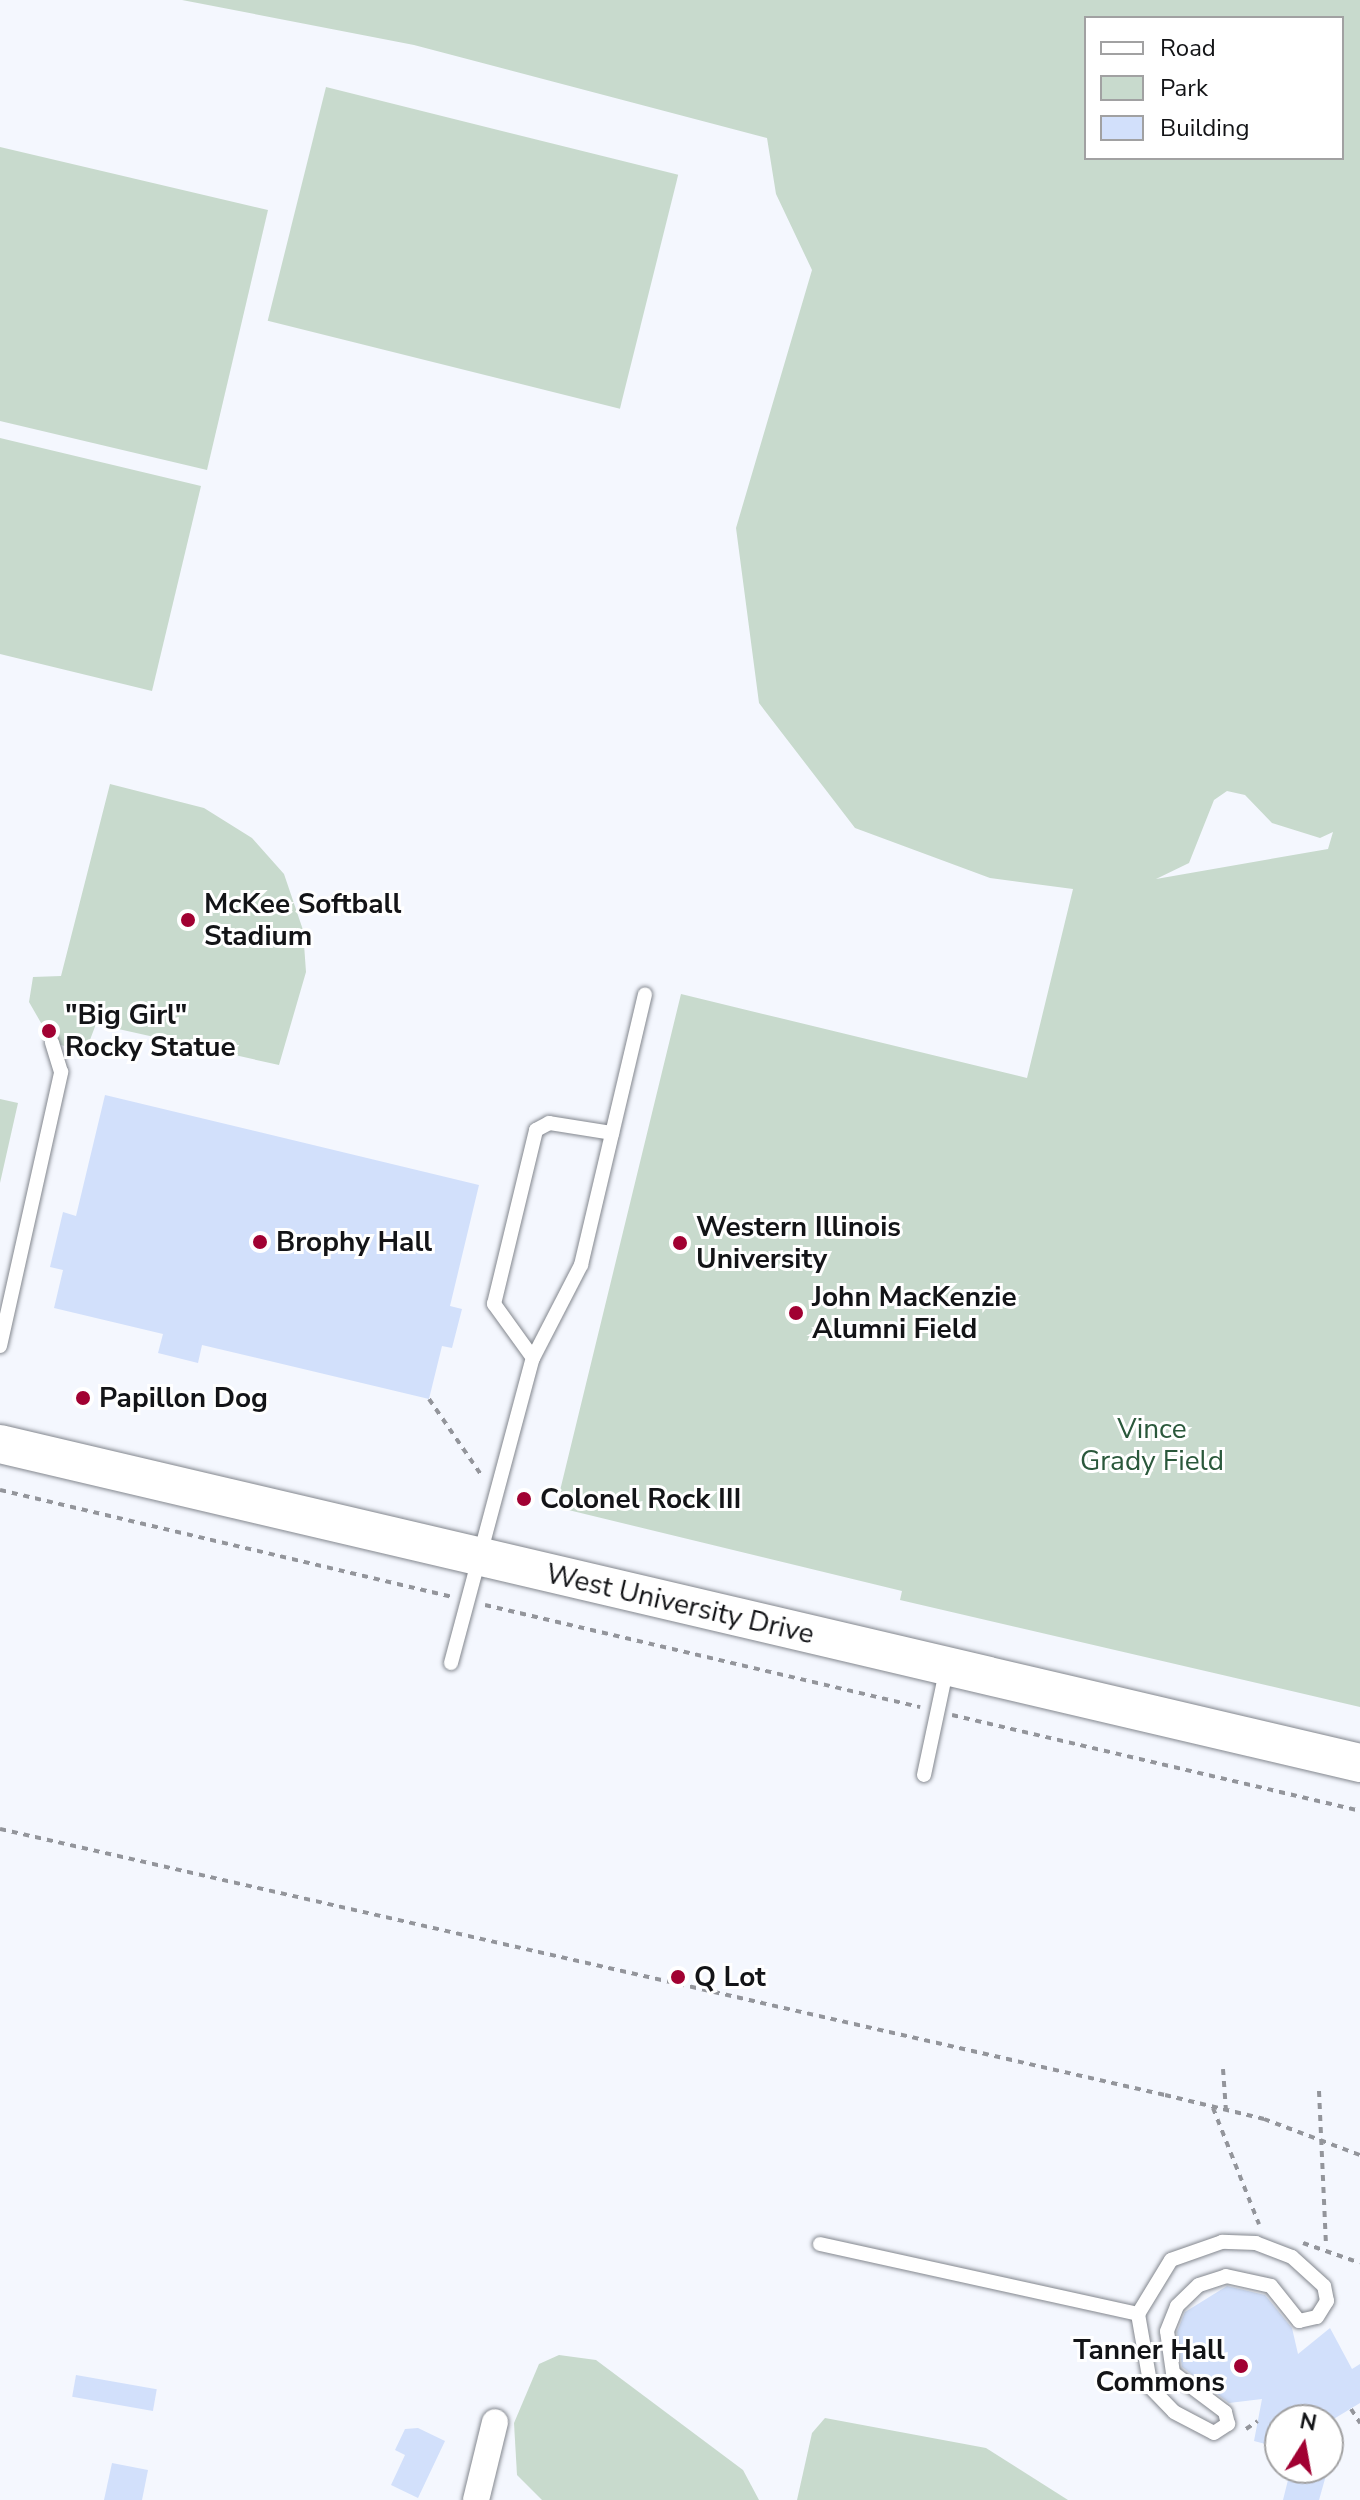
<!DOCTYPE html>
<html>
<head>
<meta charset="utf-8">
<style>
	body { margin:0 }
	#map { position:relative; width:1360px; height:2500px; overflow:hidden; background:#f4f7fe; font-family:"Nunito Sans",sans-serif }
	div>[style] { position:absolute }
	.green>* { inset:0; background:#c8dacd; transform-origin:0 0 }
	.building>* { inset:0; background:#d2e0fb; transform-origin:0 0 }
	.path>* { height:4px; margin-top:-2px; transform-origin:0; background:repeating-linear-gradient(90deg,#93959b 0 6px,transparent 0 12px) }
	.roads { filter:drop-shadow(0 0 2px #83878e) drop-shadow(0 0 2px #83878e) }
	.lane>* { height:14px; margin:-7px; padding:0 7px; transform-origin:7px; border-radius:7px; background:#fff }
	.street>* { height:26px; margin:-13px; padding:0 13px; transform-origin:13px; border-radius:13px; background:#fff }
	.secondary>* { height:38px; margin:-19px; padding:0 19px; transform-origin:19px; border-radius:19px; background:#fff }
	.dots>* { width:22px; height:22px; translate:-50% -50%; box-sizing:border-box; border:4px solid #fff; border-radius:50% }
	span { translate:-50% -50%; white-space:nowrap; text-align:center; line-height:1.15; -webkit-text-stroke:6px #fff; paint-order:stroke }
	.poi-label { font-size:28px; color:#131417; font-weight:700 }
	.left { translate:0 -50%; text-align:left }
	.right { translate:-100% -50%; text-align:right }
	.park-label { font-size:28px; color:#2a583b }
	.street-label { font-size:28px; color:#131417 }
	.legend { position:absolute; left:1084px; top:16px; width:260px; height:144px; box-sizing:border-box; background:#fff; border:2px solid #a1a1a2; margin:0; padding:10px 14px; list-style:none; font-size:24px; color:#131417 }
	.legend li { display:flex; align-items:center; gap:16px; height:40px }
	.legend b { width:40px; border:2px solid #a1a1a2 }
	.north { position:absolute; left:1264px; top:2404px; width:80px; height:80px; box-sizing:border-box; background:#fff; border:2px solid #a1a1a2; border-radius:50%; rotate:11deg; font-size:22px; font-weight:700; line-height:32px; text-align:center; color:#131417 }
	.north::after { content:''; display:block; margin:auto; width:28px; height:36px; background:#a10132; clip-path:polygon(50% 0,100% 100%,50% 72%,0 100%) }
</style>
</head>
<body>
<div id="map">
	<div class="green">
		<div style="clip-path:polygon(evenodd,182px 0,1360px 0,1360px 1707px,900px 1600px,902px 1591px,556px 1507px,681px 994px,1027px 1078px,1073px 889px,990px 878px,855px 828px,759px 703px,736px 528px,812px 270px,776px 194px,767px 138px,414px 45px,182px 0,1086px 18px,1342px 18px,1342px 158px,1086px 158px,1086px 18px,182px 0,1227px 791px,1245px 795px,1272px 823px,1320px 838px,1333px 832px,1328px 849px,1156px 879px,1189px 863px,1214px 800px,1227px 791px)"></div>
		<div style="left:326px;top:87px;width:363px;height:241px;rotate:14deg"></div>
		<div style="clip-path:polygon(0 147px,268px 210px,207px 470px,0 421px)"></div>
		<div style="clip-path:polygon(0 438px,201px 486px,152px 691px,0 654px)"></div>
		<div style="clip-path:polygon(110px 784px,204px 808px,252px 838px,284px 874px,303px 930px,306px 972px,279px 1065px,96px 1024px,85px 1053px,52px 1042px,29px 1002px,33px 977px,61px 976px)"></div>
		<div style="clip-path:polygon(0 1099px,18px 1103px,0 1183px)"></div>
		<div style="clip-path:polygon(559px 2355px,596px 2360px,743px 2470px,759px 2500px,542px 2500px,517px 2475px,514px 2423px,539px 2364px)"></div>
		<div style="clip-path:polygon(825px 2418px,986px 2448px,1068px 2500px,797px 2500px,812px 2433px)"></div>
	</div>
	<div class="building">
		<div style="clip-path:polygon(105px 1095px,479px 1185px,450px 1306px,462px 1309px,452px 1348px,442px 1346px,429px 1399px,202px 1345px,198px 1363px,158px 1353px,163px 1334px,54px 1308px,63px 1270px,50px 1267px,63px 1212px,76px 1216px)"></div>
		<div style="clip-path:polygon(1227px 2286px,1265px 2295px,1292px 2328px,1298px 2354px,1330px 2328px,1352px 2369px,1360px 2364px,1360px 2403px,1332px 2420px,1280px 2420px,1280px 2448px,1254px 2441px,1262px 2399px,1229px 2403px,1182px 2367px,1177px 2332px,1185px 2312px)"></div>
		<div style="left:76px;top:2375px;width:82px;height:22px;rotate:10deg"></div>
		<div style="clip-path:polygon(418px 2428px,445px 2441px,418px 2498px,391px 2485px,405px 2455px,395px 2450px,405px 2429px)"></div>
		<div style="clip-path:polygon(112px 2463px,148px 2470px,142px 2500px,104px 2500px)"></div>
		<div style="clip-path:polygon(1291px 2468px,1328px 2468px,1319px 2500px,1283px 2500px)"></div>
	</div>
	<div class="path">
		<div style="left:429px;top:1399px;width:93px;rotate:55.5deg"></div>
		<div style="left:0;top:1490px;width:465px;rotate:13.3deg"></div>
		<div style="left:485px;top:1605px;width:447px;rotate:13.2deg"></div>
		<div style="left:952px;top:1715px;width:419px;rotate:13.2deg"></div>
		<div style="left:0;top:1829px;width:1195px;rotate:12.86deg"></div>
		<div style="left:1165px;top:2095px;width:102px;rotate:13.6deg"></div>
		<div style="left:1264px;top:2119px;width:103px;rotate:20.6deg"></div>
		<div style="left:1223px;top:2069px;width:42px;rotate:85.9deg"></div>
		<div style="left:1319px;top:2091px;width:156px;rotate:87.4deg"></div>
		<div style="left:1213px;top:2108px;width:125px;rotate:68.4deg"></div>
		<div style="left:1303px;top:2243px;width:60px;rotate:19.3deg"></div>
		<div style="left:1351px;top:2409px;width:17px;rotate:57deg"></div>
		<div style="left:1246px;top:2429px;width:14px;rotate:-34deg"></div>
	</div>
	<div class="roads">
		<div class="lane">
			<div style="left:0;top:1346px;width:281px;rotate:-77.4deg"></div>
			<div style="left:61px;top:1072px;width:31px;rotate:-107deg"></div>
			<div style="left:533px;top:1358px;width:67px;rotate:-125.8deg"></div>
			<div style="left:494px;top:1304px;width:179px;rotate:-76.4deg"></div>
			<div style="left:536px;top:1130px;width:15px;rotate:-28deg"></div>
			<div style="left:549px;top:1123px;width:64px;rotate:9deg"></div>
			<div style="left:451px;top:1663px;width:316px;rotate:-75deg"></div>
			<div style="left:533px;top:1358px;width:105px;rotate:-62.7deg"></div>
			<div style="left:581px;top:1265px;width:278px;rotate:-76.7deg"></div>
			<div style="left:924px;top:1775px;width:110px;rotate:-78deg"></div>
			<div style="left:820px;top:2244px;width:326px;rotate:12.4deg"></div>
			<div style="left:1138px;top:2314px;width:75px;rotate:80deg"></div>
			<div style="left:1151px;top:2388px;width:33px;rotate:46deg"></div>
			<div style="left:1174px;top:2412px;width:45px;rotate:27.7deg"></div>
			<div style="left:1214px;top:2433px;width:17px;rotate:-33deg"></div>
			<div style="left:1228px;top:2424px;width:12px;rotate:-104deg"></div>
			<div style="left:1225px;top:2412px;width:65px;rotate:-143.1deg"></div>
			<div style="left:1173px;top:2373px;width:42px;rotate:-98.1deg"></div>
			<div style="left:1167px;top:2331px;width:27px;rotate:-68deg"></div>
			<div style="left:1177px;top:2306px;width:30px;rotate:-44deg"></div>
			<div style="left:1199px;top:2285px;width:28px;rotate:-18deg"></div>
			<div style="left:1226px;top:2276px;width:46px;rotate:12.5deg"></div>
			<div style="left:1271px;top:2286px;width:45px;rotate:51.3deg"></div>
			<div style="left:1299px;top:2321px;width:18px;rotate:-13deg"></div>
			<div style="left:1317px;top:2317px;width:19px;rotate:-58deg"></div>
			<div style="left:1327px;top:2301px;width:15px;rotate:-101deg"></div>
			<div style="left:1324px;top:2286px;width:43px;rotate:-137.8deg"></div>
			<div style="left:1292px;top:2257px;width:39px;rotate:-159deg"></div>
			<div style="left:1256px;top:2243px;width:34px;rotate:-178deg"></div>
			<div style="left:1222px;top:2242px;width:54px;rotate:160.6deg"></div>
			<div style="left:1171px;top:2260px;width:63px;rotate:121.4deg"></div>
		</div>
		<div class="street">
			<div style="left:476px;top:2500px;width:80px;rotate:-76.3deg"></div>
		</div>
		<div class="secondary">
			<div style="left:0;top:1444px;width:1397px;rotate:13.2deg"></div>
		</div>
	</div>
	<div class="dots">
		<div style="left:188px;top:920px;background:#a10132"></div>
		<div style="left:49px;top:1031px;background:#a10132"></div>
		<div style="left:260px;top:1242px;background:#a10132"></div>
		<div style="left:680px;top:1243px;background:#a10132"></div>
		<div style="left:796px;top:1313px;background:#a10132"></div>
		<div style="left:83px;top:1398px;background:#a10132"></div>
		<div style="left:524px;top:1499px;background:#a10132"></div>
		<div style="left:678px;top:1977px;background:#a10132"></div>
		<div style="left:1241px;top:2366px;background:#a10132"></div>
	</div>
	<div class="poi-label">
		<span class="left" style="left:204px;top:920px">McKee Softball<br>Stadium</span>
		<span class="left" style="left:65px;top:1031px">"Big Girl"<br>Rocky Statue</span>
		<span class="left" style="left:696px;top:1243px">Western Illinois<br>University</span>
		<span class="left" style="left:276px;top:1242px">Brophy Hall</span>
		<span class="left" style="left:812px;top:1313px">John MacKenzie<br>Alumni Field</span>
		<span class="left" style="left:99px;top:1398px">Papillon Dog</span>
		<span class="left" style="left:540px;top:1499px">Colonel Rock III</span>
		<span class="left" style="left:694px;top:1977px">Q Lot</span>
		<span class="right" style="left:1225px;top:2366px">Tanner Hall<br>Commons</span>
	</div>
	<div class="park-label">
		<span style="left:1152px;top:1445px">Vince<br>Grady Field</span>
	</div>
	<div class="street-label">
		<span style="left:680px;top:1604px;rotate:13deg">West University Drive</span>
	</div>
	<ul class="legend">
	<li><b style="height:10px;background:#fff"></b>Road</li>
	<li><b style="height:22px;background:#c8dacd"></b>Park</li>
	<li><b style="height:22px;background:#d2e0fb"></b>Building</li>
	</ul>
	<div class="north">N</div>
</div>
</body>
</html>
